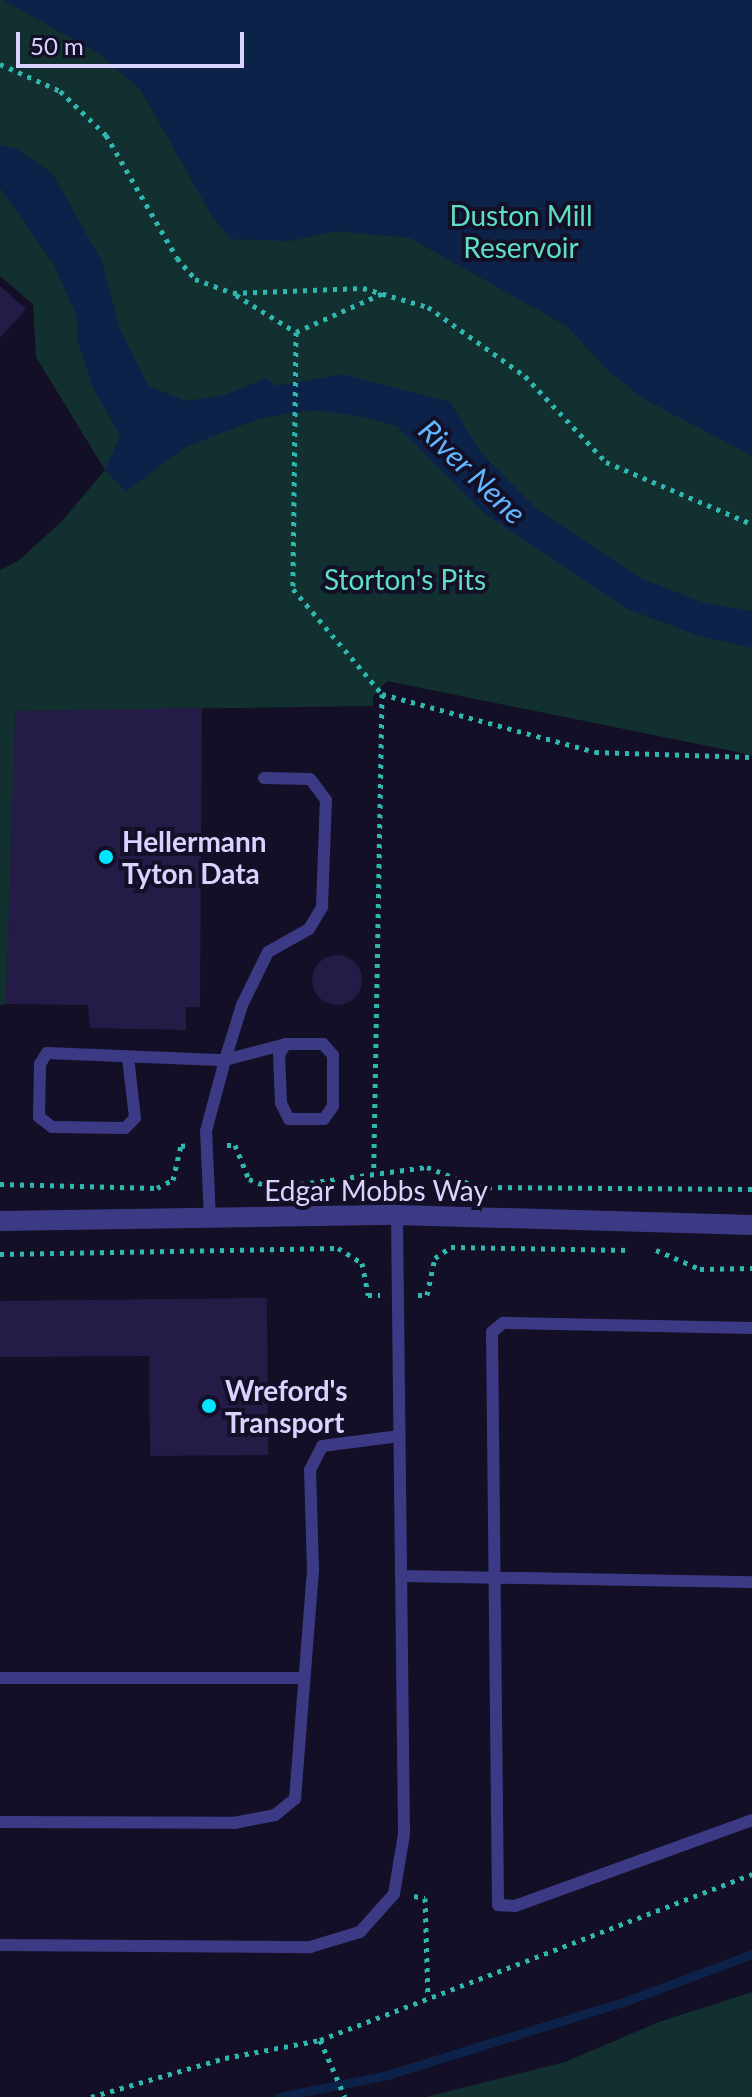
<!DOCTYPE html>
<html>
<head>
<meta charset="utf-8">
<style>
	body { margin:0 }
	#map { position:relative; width:752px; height:2097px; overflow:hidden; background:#130f26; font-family:Lato,sans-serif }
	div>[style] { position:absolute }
	.green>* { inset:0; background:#12302f }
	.water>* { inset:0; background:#0c2248 }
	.stream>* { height:9px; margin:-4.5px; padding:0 4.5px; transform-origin:4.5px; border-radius:4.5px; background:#0c2248 }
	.building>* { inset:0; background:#241b47 }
	.round { border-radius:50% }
	.path>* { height:5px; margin-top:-2.5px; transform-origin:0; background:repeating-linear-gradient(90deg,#2fb8b0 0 4px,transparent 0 10px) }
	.lane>* { height:12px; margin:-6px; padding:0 6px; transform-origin:6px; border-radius:6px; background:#3d3a85 }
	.street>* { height:20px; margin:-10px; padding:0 10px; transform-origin:10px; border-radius:10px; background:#3d3a85 }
	.dots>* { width:22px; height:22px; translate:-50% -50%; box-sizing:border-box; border:4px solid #130f26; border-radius:50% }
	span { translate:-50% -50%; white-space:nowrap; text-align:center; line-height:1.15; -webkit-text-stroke:8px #130f26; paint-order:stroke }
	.park-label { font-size:28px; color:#5fe0c0 }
	.poi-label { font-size:28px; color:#d9d4ff; font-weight:700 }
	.left { translate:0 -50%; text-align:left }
	.street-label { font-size:28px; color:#d9d4ff }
	.water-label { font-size:30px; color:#62b6ff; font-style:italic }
	.scale { position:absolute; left:16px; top:32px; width:228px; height:36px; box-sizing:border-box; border:4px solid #d9d4ff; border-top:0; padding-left:10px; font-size:24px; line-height:28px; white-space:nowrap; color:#d9d4ff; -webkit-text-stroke:6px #130f26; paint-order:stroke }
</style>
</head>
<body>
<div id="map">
	<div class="green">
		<div style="clip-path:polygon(0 0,752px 0,752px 755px,387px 681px,373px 697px,373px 706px,16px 711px,6px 1004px,0 1005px,0 570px,18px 561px,62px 521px,105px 470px,36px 357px,33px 304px,0 276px)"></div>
		<div style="clip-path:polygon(752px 1992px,752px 2097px,426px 2097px,565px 2062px,659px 2022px)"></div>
	</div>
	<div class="water">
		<div style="clip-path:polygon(3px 0,752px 0,752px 456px,644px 399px,609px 372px,568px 327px,410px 238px,335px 231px,291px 241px,231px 239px,213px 218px,140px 89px,99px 54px)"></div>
		<div style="clip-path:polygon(0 145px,15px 148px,53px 174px,102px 262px,120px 329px,148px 386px,186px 401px,225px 395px,267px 378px,277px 386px,342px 374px,450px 402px,481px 453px,537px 509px,640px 578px,705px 603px,752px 611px,752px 648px,699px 636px,627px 609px,484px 513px,397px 426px,360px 416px,315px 410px,261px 418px,187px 446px,126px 491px,105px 470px,120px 435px,93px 388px,77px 340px,77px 317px,54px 265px,0 188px)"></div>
	</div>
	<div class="stream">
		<div style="left:279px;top:2097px;width:110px;rotate:-11.5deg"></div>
		<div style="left:387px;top:2075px;width:253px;rotate:-17.2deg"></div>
		<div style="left:629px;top:2000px;width:131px;rotate:-20.5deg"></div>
	</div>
	<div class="building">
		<div style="clip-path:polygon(0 286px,26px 309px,0 338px)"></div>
		<div style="clip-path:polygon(202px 708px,200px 1007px,186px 1007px,186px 1030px,90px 1028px,88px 1005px,6px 1004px,15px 711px)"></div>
		<div class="round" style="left:312px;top:955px;width:50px;height:50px"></div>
		<div style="clip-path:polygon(267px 1298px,268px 1455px,150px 1456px,149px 1356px,0 1357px,0 1301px)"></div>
	</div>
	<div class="path">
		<div style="left:0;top:64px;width:66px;rotate:24.2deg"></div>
		<div style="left:60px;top:91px;width:64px;rotate:43.7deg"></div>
		<div style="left:106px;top:135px;width:142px;rotate:60deg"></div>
		<div style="left:177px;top:258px;width:28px;rotate:49deg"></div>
		<div style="left:195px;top:279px;width:40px;rotate:20.2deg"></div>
		<div style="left:233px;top:293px;width:130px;rotate:-2.2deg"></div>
		<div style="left:363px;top:288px;width:68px;rotate:16.3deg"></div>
		<div style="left:428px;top:307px;width:119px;rotate:35.4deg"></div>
		<div style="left:525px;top:376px;width:118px;rotate:46.7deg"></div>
		<div style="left:606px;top:462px;width:159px;rotate:23deg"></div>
		<div style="left:236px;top:295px;width:70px;rotate:31.7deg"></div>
		<div style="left:296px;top:332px;width:257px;rotate:90.7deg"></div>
		<div style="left:293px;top:589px;width:138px;rotate:49.7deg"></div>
		<div style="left:382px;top:694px;width:479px;rotate:91deg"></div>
		<div style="left:296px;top:332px;width:95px;rotate:-24.1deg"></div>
		<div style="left:382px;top:694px;width:221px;rotate:15.2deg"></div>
		<div style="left:595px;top:752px;width:157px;rotate:1.8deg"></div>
		<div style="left:227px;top:1145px;width:8px"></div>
		<div style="left:235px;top:1145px;width:37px;rotate:68deg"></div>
		<div style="left:249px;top:1179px;width:24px;rotate:22deg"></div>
		<div style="left:271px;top:1188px;width:157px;rotate:-7.7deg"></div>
		<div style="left:427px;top:1167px;width:55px;rotate:21.4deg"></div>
		<div style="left:478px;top:1187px;width:274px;rotate:0.4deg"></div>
		<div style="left:0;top:1184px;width:157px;rotate:1.5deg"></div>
		<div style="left:157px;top:1188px;width:18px;rotate:-27deg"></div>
		<div style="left:173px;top:1180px;width:35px;rotate:-77deg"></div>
		<div style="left:181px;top:1146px;width:8px;rotate:-7deg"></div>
		<div style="left:656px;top:1250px;width:48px;rotate:23.4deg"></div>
		<div style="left:700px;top:1269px;width:52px;rotate:-1.1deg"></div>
		<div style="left:0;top:1254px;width:338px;rotate:-1deg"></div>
		<div style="left:338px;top:1248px;width:28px;rotate:32deg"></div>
		<div style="left:362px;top:1263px;width:33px;rotate:79deg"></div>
		<div style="left:368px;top:1295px;width:12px"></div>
		<div style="left:418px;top:1295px;width:9px"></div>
		<div style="left:427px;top:1295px;width:38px;rotate:-78deg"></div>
		<div style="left:435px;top:1258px;width:19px;rotate:-35deg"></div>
		<div style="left:451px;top:1247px;width:179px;rotate:1deg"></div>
		<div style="left:414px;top:1896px;width:11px;rotate:10deg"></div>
		<div style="left:425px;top:1898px;width:99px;rotate:88.3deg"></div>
		<div style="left:320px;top:2040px;width:62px;rotate:66.3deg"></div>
		<div style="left:91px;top:2097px;width:140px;rotate:-16.2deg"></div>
		<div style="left:225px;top:2058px;width:97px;rotate:-10.7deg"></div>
		<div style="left:320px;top:2040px;width:463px;rotate:-21deg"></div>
	</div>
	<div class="lane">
		<div style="left:128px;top:1058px;width:60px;rotate:83.3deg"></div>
		<div style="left:135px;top:1118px;width:14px;rotate:135deg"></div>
		<div style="left:125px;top:1128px;width:73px;rotate:-179.2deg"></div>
		<div style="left:52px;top:1127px;width:16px;rotate:-142deg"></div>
		<div style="left:39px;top:1117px;width:53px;rotate:-88.9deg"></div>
		<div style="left:40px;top:1064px;width:13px;rotate:-58deg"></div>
		<div style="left:47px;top:1053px;width:178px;rotate:2.3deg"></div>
		<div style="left:225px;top:1060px;width:58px;rotate:-72.8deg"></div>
		<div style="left:242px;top:1005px;width:59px;rotate:-63.9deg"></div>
		<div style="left:268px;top:952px;width:47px;rotate:-29.3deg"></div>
		<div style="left:309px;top:929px;width:26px;rotate:-59deg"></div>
		<div style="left:322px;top:907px;width:107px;rotate:-87.9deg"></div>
		<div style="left:326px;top:800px;width:26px;rotate:-127deg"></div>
		<div style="left:310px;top:779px;width:46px;rotate:-178.8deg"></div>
		<div style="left:210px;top:1218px;width:87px;rotate:-92.6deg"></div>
		<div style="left:206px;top:1131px;width:73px;rotate:-75deg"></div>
		<div style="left:225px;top:1060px;width:63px;rotate:-14.7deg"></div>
		<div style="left:286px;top:1044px;width:37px"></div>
		<div style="left:323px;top:1044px;width:15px;rotate:48deg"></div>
		<div style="left:333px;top:1055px;width:51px;rotate:90deg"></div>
		<div style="left:333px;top:1106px;width:16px;rotate:125deg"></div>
		<div style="left:324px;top:1119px;width:35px;rotate:180deg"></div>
		<div style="left:289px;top:1119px;width:18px;rotate:-117deg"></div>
		<div style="left:281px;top:1103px;width:49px;rotate:-92.3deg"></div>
		<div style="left:279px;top:1054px;width:12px;rotate:-55deg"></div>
		<div style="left:752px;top:1328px;width:249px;rotate:-178.8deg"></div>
		<div style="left:503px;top:1323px;width:14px;rotate:141deg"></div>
		<div style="left:492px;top:1332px;width:573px;rotate:89.4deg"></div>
		<div style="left:498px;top:1905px;width:17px;rotate:3deg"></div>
		<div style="left:515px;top:1906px;width:252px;rotate:-19.9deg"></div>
		<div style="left:401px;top:1576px;width:351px;rotate:1deg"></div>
		<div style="left:0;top:1678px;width:304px"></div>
		<div style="left:0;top:1822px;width:234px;rotate:0.2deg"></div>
		<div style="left:234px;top:1823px;width:42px;rotate:-11deg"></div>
		<div style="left:275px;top:1815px;width:26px;rotate:-39deg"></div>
		<div style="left:295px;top:1799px;width:230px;rotate:-85.5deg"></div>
		<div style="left:313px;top:1570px;width:100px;rotate:-91.7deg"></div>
		<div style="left:310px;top:1470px;width:27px;rotate:-63deg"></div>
		<div style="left:322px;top:1446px;width:78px;rotate:-7.4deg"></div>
		<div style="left:0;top:1945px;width:310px;rotate:0.4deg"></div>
		<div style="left:310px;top:1947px;width:52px;rotate:-16.7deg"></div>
		<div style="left:360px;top:1932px;width:51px;rotate:-48.2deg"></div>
		<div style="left:394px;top:1894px;width:61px;rotate:-80.5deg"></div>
		<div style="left:404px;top:1834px;width:619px;rotate:-90.65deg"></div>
	</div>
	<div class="street">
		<div style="left:0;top:1221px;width:397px;rotate:-0.9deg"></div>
		<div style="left:397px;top:1215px;width:355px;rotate:1.6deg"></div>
	</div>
	<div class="dots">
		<div style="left:106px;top:857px;background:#00e5ff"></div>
		<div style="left:209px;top:1406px;background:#00e5ff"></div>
	</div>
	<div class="park-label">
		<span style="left:521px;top:231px">Duston Mill<br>Reservoir</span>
		<span style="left:405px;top:579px">Storton's Pits</span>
	</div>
	<div class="poi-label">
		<span class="left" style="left:122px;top:857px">Hellermann<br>Tyton Data</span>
		<span class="left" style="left:225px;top:1406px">Wreford's<br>Transport</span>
	</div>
	<div class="street-label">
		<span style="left:376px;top:1190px">Edgar Mobbs Way</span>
	</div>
	<div class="water-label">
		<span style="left:473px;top:471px;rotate:44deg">River Nene</span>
	</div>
	<div class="scale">50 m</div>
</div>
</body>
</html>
